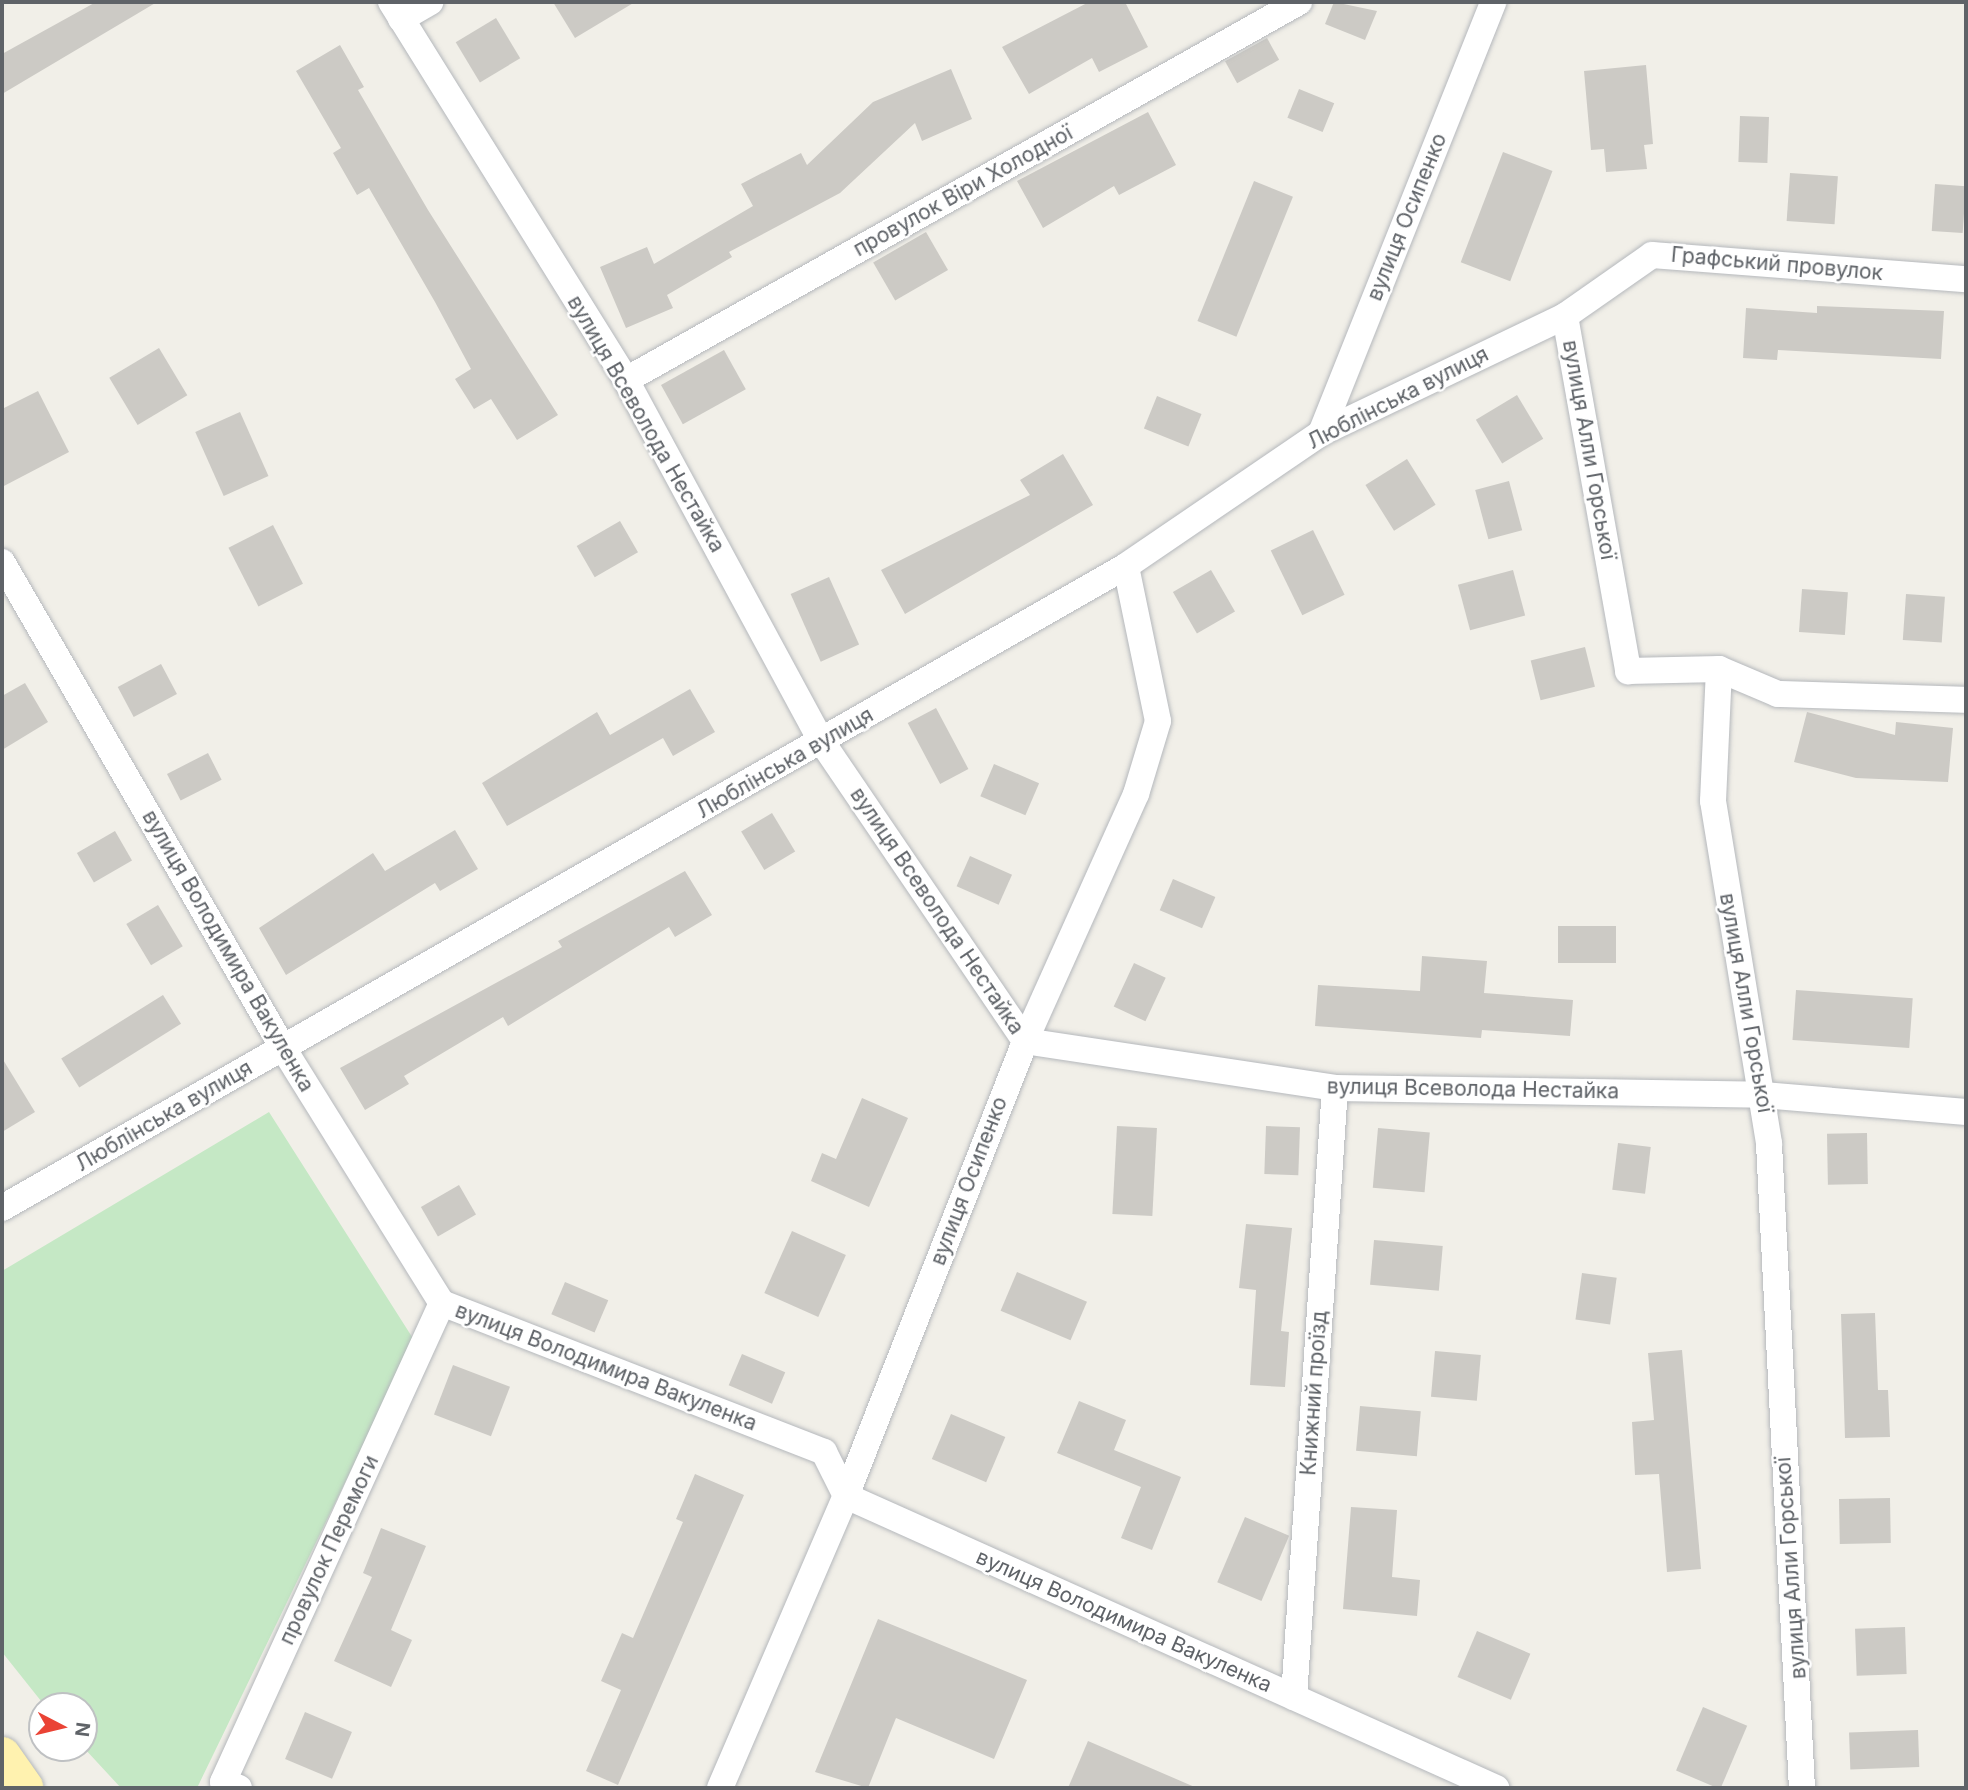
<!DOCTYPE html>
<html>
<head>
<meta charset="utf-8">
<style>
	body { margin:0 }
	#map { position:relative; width:1968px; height:1790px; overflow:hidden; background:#f1efe8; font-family:Inter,sans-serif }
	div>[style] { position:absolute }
	.green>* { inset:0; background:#c5e8c5 }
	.building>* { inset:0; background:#cccac5; transform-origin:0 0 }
	.roads { filter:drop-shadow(0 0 2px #b5b8bc) drop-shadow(0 0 2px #b5b8bc) }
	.street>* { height:26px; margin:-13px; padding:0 13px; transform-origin:13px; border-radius:13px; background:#fff }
	.primary>* { height:38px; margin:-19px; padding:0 19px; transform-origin:19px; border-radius:19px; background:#fff2af }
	span { translate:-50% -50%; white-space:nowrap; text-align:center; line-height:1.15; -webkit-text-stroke:5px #fff; paint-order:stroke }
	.street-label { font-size:21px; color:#5f6368 }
	.frame { position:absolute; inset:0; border:4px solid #5f6368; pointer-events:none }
	.north { position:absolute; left:28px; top:1692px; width:70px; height:70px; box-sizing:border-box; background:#fff; border:2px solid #bfc1c3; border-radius:50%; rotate:97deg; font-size:19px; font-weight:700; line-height:28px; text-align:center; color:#5f6368 }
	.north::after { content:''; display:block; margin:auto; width:24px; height:32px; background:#ea4335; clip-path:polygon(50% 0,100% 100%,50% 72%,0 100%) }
</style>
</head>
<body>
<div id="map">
	<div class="green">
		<div style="clip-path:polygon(269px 1112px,414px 1340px,197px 1788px,121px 1788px,84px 1748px,84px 1706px,45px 1706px,2px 1652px,2px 1271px)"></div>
	</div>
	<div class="building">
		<div style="clip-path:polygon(96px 2px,157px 2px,2px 94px,2px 54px)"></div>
		<div style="clip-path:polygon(553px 2px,635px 2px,575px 38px)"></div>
		<div style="clip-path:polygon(1089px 2px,1125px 2px,1148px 47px,1099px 72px,1092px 58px,1029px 94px,1002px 47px)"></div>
		<div style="clip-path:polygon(1334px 2px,1377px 11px,1365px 40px,1325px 24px)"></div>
		<div style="left:496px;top:18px;width:47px;height:47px;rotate:59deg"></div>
		<div style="left:1267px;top:38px;width:25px;height:48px;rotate:61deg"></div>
		<div style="clip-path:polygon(340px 45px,364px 87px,358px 90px,428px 210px,558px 415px,517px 440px,491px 399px,474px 409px,455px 379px,471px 369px,435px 302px,369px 188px,357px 195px,333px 153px,341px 148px,296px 71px)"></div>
		<div style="clip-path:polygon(1646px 65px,1653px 144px,1644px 145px,1647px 169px,1606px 172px,1604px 149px,1591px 150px,1584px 71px)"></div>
		<div style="clip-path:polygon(951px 69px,972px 119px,922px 141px,915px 123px,840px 193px,729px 252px,732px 257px,667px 295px,673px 308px,626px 328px,600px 267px,647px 247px,654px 264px,753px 206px,741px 184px,801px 153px,807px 165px,873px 102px)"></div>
		<div style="left:1299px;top:89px;width:38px;height:31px;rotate:22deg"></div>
		<div style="clip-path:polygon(1148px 112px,1176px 165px,1119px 195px,1114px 186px,1043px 228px,1017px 181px)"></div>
		<div style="left:1740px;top:116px;width:29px;height:46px;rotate:2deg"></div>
		<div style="left:1503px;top:152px;width:53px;height:118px;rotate:21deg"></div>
		<div style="left:1790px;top:173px;width:48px;height:48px;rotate:4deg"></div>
		<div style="left:1254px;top:181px;width:42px;height:151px;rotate:22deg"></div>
		<div style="left:1935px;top:184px;width:31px;height:47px;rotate:4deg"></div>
		<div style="left:926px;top:232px;width:44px;height:61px;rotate:60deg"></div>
		<div style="clip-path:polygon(1817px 306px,1944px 311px,1941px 359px,1778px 350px,1777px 360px,1743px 358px,1746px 308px,1817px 313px)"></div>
		<div style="left:159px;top:348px;width:55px;height:58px;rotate:59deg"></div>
		<div style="left:724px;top:350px;width:45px;height:72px;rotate:61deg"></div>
		<div style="clip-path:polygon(38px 391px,69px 452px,2px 487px,2px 409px)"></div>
		<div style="left:1517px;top:395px;width:51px;height:48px;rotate:59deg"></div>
		<div style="left:1157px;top:396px;width:48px;height:35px;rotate:22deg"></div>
		<div style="left:240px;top:412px;width:70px;height:49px;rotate:66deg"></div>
		<div style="clip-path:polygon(1063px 454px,1093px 505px,905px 614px,881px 570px,1030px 495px,1020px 480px)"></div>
		<div style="left:1407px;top:459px;width:54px;height:49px;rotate:58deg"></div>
		<div style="left:1509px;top:481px;width:51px;height:35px;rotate:75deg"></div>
		<div style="left:620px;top:521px;width:36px;height:50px;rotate:60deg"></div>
		<div style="left:273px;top:525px;width:66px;height:50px;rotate:63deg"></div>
		<div style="left:1313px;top:530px;width:72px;height:47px;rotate:64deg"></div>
		<div style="left:1211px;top:570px;width:48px;height:44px;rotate:60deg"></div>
		<div style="left:1513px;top:570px;width:47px;height:57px;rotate:75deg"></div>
		<div style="left:829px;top:577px;width:74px;height:42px;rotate:66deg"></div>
		<div style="left:1802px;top:589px;width:46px;height:43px;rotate:4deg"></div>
		<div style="left:1906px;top:594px;width:39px;height:46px;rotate:4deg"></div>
		<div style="left:1585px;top:647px;width:41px;height:56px;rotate:76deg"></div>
		<div style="left:161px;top:664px;width:34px;height:49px;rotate:62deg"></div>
		<div style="clip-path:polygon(25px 683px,48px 722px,2px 750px,2px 696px)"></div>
		<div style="clip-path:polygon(690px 689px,715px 732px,673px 756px,663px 738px,507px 826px,482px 783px,597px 712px,610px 735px)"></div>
		<div style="left:936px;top:708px;width:69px;height:32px;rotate:62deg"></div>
		<div style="clip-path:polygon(1807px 712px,1895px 735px,1896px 722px,1953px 728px,1948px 782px,1856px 778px,1794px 762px)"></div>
		<div style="left:208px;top:753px;width:30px;height:46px;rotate:63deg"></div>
		<div style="left:994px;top:764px;width:49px;height:35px;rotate:23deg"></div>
		<div style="left:772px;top:813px;width:45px;height:36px;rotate:59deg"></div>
		<div style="clip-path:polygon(455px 830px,478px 869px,440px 891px,435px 883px,286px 975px,259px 928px,373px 853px,385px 871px)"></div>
		<div style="left:115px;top:831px;width:34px;height:44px;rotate:60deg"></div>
		<div style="left:970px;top:856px;width:46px;height:33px;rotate:24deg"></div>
		<div style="clip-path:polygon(685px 871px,712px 915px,675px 937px,669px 927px,508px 1026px,503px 1017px,404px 1076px,409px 1084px,365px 1110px,340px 1068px,562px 947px,558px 941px)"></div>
		<div style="left:1173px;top:879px;width:46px;height:34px;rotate:23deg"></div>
		<div style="left:158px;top:905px;width:48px;height:37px;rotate:59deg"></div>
		<div style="left:1558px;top:926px;width:58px;height:37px"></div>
		<div style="clip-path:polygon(1422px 956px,1487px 961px,1484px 993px,1573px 1000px,1570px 1036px,1482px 1030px,1481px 1038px,1315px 1026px,1318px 985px,1420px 991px)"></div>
		<div style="left:1134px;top:963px;width:35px;height:48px;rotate:25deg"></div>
		<div style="left:1796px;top:990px;width:117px;height:50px;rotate:4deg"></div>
		<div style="left:163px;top:995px;width:34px;height:120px;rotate:58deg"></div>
		<div style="clip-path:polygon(2px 1058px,35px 1112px,2px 1132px)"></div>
		<div style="clip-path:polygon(862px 1098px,908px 1118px,869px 1207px,811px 1181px,822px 1153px,836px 1159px)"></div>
		<div style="left:1117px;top:1126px;width:40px;height:88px;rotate:3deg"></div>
		<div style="left:1266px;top:1126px;width:34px;height:48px;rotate:2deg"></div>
		<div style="left:1378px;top:1128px;width:52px;height:60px;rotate:5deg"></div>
		<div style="left:1867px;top:1133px;width:51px;height:40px;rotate:89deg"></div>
		<div style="left:1618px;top:1143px;width:33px;height:47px;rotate:7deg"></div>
		<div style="left:459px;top:1185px;width:34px;height:44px;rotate:60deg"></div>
		<div style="clip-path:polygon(1246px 1224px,1292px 1228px,1281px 1331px,1289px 1332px,1285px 1387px,1250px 1385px,1256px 1290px,1239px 1288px)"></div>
		<div style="left:792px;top:1231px;width:59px;height:68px;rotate:24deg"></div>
		<div style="left:1374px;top:1240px;width:69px;height:45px;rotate:5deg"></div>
		<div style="left:1017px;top:1272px;width:76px;height:42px;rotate:23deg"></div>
		<div style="left:1582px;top:1273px;width:35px;height:47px;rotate:8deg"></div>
		<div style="left:565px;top:1282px;width:47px;height:35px;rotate:23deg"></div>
		<div style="clip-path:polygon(1875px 1313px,1878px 1390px,1888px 1390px,1890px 1437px,1845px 1438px,1841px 1314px)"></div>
		<div style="clip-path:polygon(1682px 1350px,1701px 1569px,1667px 1572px,1659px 1474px,1635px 1475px,1632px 1422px,1654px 1420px,1648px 1353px)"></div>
		<div style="left:1435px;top:1351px;width:46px;height:46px;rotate:5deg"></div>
		<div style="left:742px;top:1354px;width:47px;height:34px;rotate:23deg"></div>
		<div style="left:453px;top:1365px;width:61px;height:53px;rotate:21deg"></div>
		<div style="clip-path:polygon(1079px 1401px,1126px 1420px,1114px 1450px,1181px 1477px,1152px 1550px,1121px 1538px,1141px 1487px,1057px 1453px)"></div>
		<div style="left:1360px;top:1406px;width:61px;height:45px;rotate:5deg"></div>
		<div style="left:951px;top:1414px;width:59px;height:49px;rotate:23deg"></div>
		<div style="clip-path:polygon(695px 1474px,744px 1495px,618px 1785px,586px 1771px,621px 1690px,601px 1681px,622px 1633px,633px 1638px,683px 1522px,676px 1519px)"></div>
		<div style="left:1890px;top:1498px;width:45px;height:51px;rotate:89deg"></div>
		<div style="clip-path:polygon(1351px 1507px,1397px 1510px,1392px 1577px,1420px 1580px,1417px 1616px,1343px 1609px)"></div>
		<div style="left:1245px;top:1517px;width:48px;height:71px;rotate:23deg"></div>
		<div style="clip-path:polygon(381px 1528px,426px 1546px,391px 1630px,412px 1640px,391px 1687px,334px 1661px,372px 1577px,363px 1573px)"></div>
		<div style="clip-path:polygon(878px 1619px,1027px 1680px,994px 1759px,896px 1718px,868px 1788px,815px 1772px)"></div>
		<div style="left:1905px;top:1627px;width:47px;height:50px;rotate:88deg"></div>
		<div style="left:1477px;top:1631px;width:58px;height:50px;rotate:23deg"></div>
		<div style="left:1703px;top:1707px;width:48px;height:69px;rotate:23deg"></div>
		<div style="left:305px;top:1712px;width:51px;height:51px;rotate:23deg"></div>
		<div style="left:1918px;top:1730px;width:37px;height:69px;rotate:88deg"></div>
		<div style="clip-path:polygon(1088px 1741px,1197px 1788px,1068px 1788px)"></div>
	</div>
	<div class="roads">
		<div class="street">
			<div style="left:391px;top:2px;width:445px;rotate:58.1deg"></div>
			<div style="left:626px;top:380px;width:412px;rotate:61.6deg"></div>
			<div style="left:822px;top:742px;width:361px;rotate:55.8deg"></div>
			<div style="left:1025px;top:1041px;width:314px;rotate:8.6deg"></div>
			<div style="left:1335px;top:1088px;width:428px;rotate:0.9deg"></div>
			<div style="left:1763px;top:1095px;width:204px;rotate:4.8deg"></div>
			<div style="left:401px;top:19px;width:34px;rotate:-30deg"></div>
			<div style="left:1565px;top:316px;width:361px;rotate:79.9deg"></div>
			<div style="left:1628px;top:671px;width:91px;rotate:-1.3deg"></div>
			<div style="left:1719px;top:669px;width:132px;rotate:92.6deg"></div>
			<div style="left:1713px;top:801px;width:348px;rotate:80.7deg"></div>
			<div style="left:1769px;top:1144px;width:645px;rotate:87.07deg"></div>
			<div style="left:626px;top:380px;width:772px;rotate:-29.32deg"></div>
			<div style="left:1321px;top:433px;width:464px;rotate:-68.2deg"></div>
			<div style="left:2px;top:562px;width:561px;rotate:59.96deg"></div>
			<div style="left:283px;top:1048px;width:301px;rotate:58.1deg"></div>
			<div style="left:442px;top:1303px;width:410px;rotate:21.3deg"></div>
			<div style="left:824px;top:1452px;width:49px;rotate:63.4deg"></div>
			<div style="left:846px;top:1496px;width:713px;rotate:24.19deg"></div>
			<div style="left:1719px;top:669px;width:64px;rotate:23deg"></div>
			<div style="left:1778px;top:694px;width:188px;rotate:1.8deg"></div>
			<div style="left:2px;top:1208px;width:1294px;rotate:-29.73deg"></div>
			<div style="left:1126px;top:566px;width:236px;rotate:-34.3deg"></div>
			<div style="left:1321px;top:433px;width:271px;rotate:-25.6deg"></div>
			<div style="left:1565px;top:316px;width:106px;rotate:-35deg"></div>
			<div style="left:1652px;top:255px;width:315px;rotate:4.4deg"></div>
			<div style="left:1294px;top:1697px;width:610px;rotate:-86.15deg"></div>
			<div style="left:239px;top:1788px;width:17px;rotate:-159deg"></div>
			<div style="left:223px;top:1782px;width:527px;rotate:-65.43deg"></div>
			<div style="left:720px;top:1788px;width:318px;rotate:-66.7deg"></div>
			<div style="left:846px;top:1496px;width:489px;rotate:-68.5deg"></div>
			<div style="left:1025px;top:1041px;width:271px;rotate:-65.8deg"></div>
			<div style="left:1136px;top:794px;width:76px;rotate:-73.2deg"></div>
			<div style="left:1158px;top:721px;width:158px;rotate:-101.7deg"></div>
		</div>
		<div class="primary">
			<div style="left:2px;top:1756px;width:39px;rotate:55deg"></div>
		</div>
	</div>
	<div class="street-label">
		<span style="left:963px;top:191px;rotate:-29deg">провулок Віри Холодної</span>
		<span style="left:1407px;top:217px;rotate:-68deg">вулиця Осипенко</span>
		<span style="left:1777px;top:264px;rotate:5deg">Графський провулок</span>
		<span style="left:1398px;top:398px;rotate:-27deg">Люблінська вулиця</span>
		<span style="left:646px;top:424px;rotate:60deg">вулиця Всеволода Нестайка</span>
		<span style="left:1589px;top:450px;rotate:80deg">вулиця Алли Горської</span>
		<span style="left:785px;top:763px;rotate:-30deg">Люблінська вулиця</span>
		<span style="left:937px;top:911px;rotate:56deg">вулиця Всеволода Нестайка</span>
		<span style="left:228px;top:951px;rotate:60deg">вулиця Володимира Вакуленка</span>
		<span style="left:1746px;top:1003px;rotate:80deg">вулиця Алли Горської</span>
		<span style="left:1473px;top:1089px;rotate:1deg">вулиця Всеволода Нестайка</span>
		<span style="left:164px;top:1116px;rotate:-30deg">Люблінська вулиця</span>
		<span style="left:969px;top:1181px;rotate:-69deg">вулиця Осипенко</span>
		<span style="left:606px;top:1367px;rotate:21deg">вулиця Володимира Вакуленка</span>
		<span style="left:1314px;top:1393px;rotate:-86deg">Книжний проїзд</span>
		<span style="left:329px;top:1550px;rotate:-65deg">провулок Перемоги</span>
		<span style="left:1791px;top:1568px;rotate:-94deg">вулиця Алли Горської</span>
		<span style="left:1124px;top:1621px;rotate:24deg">вулиця Володимира Вакуленка</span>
	</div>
	<div class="frame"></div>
	<div class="north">N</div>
</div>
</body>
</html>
